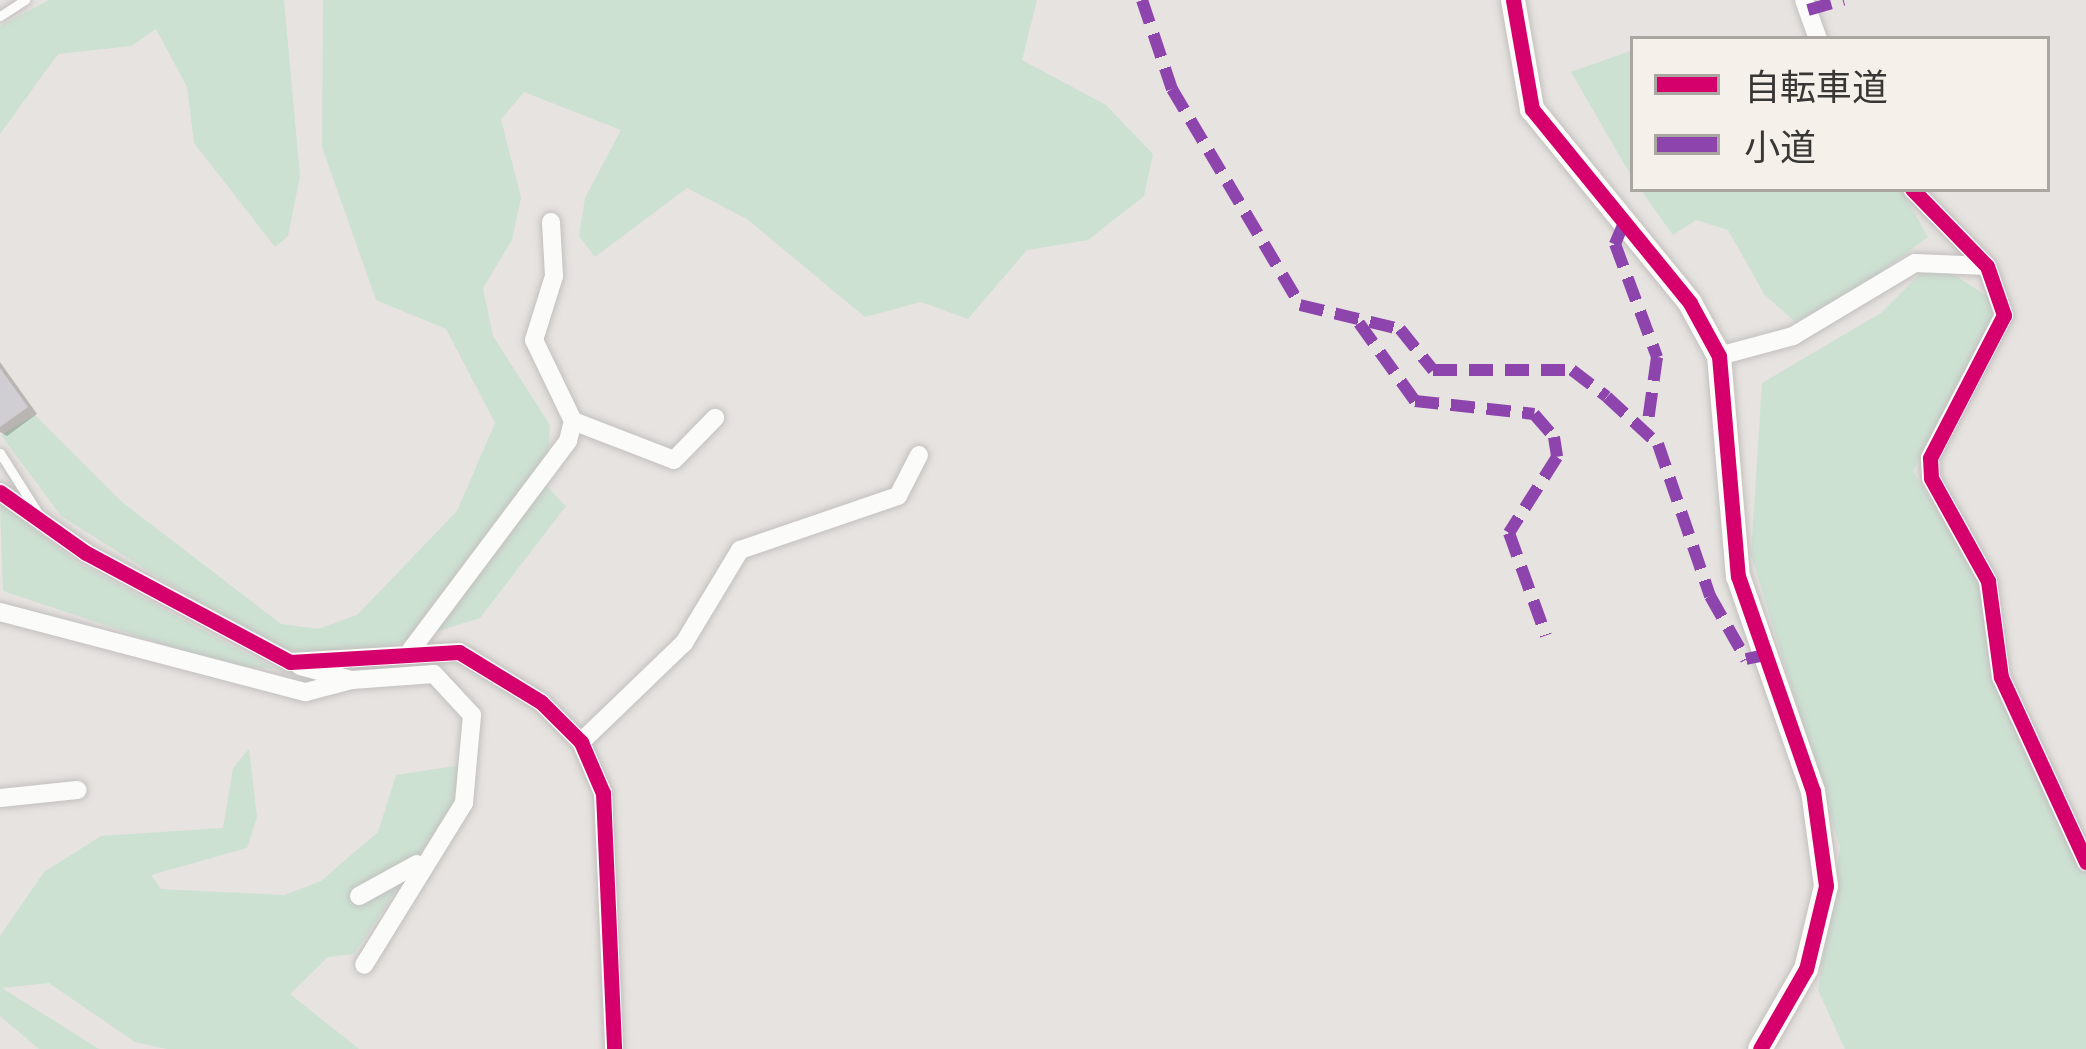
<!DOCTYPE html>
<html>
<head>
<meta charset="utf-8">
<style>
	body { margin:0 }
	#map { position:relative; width:2086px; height:1049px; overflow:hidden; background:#e6e3e0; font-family:Merriweather,"Noto Sans JP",serif }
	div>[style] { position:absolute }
	.green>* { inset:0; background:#cde1d3 }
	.shadow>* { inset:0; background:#0003 }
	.building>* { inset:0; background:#d0ced3 }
	.roads { filter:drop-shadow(0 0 3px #c2c0be) drop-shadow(0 0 3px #c2c0be) }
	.service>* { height:9px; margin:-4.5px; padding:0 4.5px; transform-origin:4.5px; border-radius:4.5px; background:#fbfbfa }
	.minor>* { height:18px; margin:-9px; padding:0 9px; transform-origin:9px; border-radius:9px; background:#fbfbfa }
	.tertiary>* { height:24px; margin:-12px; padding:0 12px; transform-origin:12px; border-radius:12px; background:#fbfbfa }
	.quiet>* { height:12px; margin-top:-6px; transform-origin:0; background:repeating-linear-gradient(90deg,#8e44ad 0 24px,transparent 0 36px) }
	.cycleway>* { height:15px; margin:-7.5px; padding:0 7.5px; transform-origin:7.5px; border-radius:7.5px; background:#d6006c }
	span { translate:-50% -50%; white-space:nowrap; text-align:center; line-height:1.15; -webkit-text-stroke:10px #f6f0ea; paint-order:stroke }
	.legend { position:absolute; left:1630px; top:36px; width:420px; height:156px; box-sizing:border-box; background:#f6f0ea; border:3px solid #aaa6a2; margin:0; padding:15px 21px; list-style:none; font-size:36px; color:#393735 }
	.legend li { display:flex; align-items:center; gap:24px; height:60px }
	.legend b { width:60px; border:3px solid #aaa6a2 }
</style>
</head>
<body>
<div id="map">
	<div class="green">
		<div style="clip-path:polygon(49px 0,284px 0,300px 176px,288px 236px,275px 247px,194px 143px,187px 87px,156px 29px,131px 46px,58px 54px,0 134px,0 26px)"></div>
		<div style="clip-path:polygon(323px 0,1037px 0,1022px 60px,1106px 105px,1153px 154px,1144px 196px,1088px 240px,1027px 250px,968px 319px,921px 302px,865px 317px,747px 219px,687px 188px,595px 257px,579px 236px,585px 198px,621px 130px,524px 92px,501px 119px,521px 198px,512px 240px,483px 288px,493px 336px,550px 425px,546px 486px,566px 506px,480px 618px,370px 652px,292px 661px,61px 516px,1px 435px,35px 415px,122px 502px,281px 624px,318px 629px,357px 615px,457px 511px,495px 423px,446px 329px,376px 300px,322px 147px)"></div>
		<div style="clip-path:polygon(1633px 50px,1633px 179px,1571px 72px)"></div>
		<div style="clip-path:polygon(1640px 189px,1901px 189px,1928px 237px,1841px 302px,1794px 321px,1764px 294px,1728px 230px,1696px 220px,1673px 235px)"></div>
		<div style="clip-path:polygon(1947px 270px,1988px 297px,1994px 318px,1913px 471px,1981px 585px,1989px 650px,2086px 866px,2086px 1049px,1845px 1049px,1818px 990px,1840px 847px,1751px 554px,1762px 383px,1881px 313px,1921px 273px)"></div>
		<div style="clip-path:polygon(0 503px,78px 563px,275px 669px,222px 664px,3px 591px)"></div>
		<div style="clip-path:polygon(249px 749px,257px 817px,247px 848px,151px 875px,161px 889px,284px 895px,321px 881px,378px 832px,396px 775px,461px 765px,454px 803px,354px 954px,328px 957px,290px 994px,359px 1049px,167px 1049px,135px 1042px,49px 983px,2px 988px,99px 1049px,39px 1049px,0 1016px,0 936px,44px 872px,101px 836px,223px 828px,233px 768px)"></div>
	</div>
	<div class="shadow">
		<div style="clip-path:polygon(0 362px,37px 414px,7px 436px,0 432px)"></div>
	</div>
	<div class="building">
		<div style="clip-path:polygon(0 368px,28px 407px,0 427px)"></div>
	</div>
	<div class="roads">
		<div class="service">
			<div style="left:0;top:16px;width:30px;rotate:-33deg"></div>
			<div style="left:0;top:453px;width:80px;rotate:57.7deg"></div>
		</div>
		<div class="minor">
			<div style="left:1804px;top:0;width:41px;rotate:70.3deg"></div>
			<div style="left:1912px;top:189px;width:107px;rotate:45.8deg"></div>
			<div style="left:1987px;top:266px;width:52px;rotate:70.9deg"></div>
			<div style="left:2004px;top:315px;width:161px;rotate:117.4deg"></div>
			<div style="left:1930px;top:458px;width:20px;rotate:87deg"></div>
			<div style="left:1931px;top:478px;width:118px;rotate:61deg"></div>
			<div style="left:1988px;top:581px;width:97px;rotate:82.3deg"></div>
			<div style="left:2001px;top:677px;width:204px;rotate:65.3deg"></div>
			<div style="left:1719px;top:356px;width:77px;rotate:-15.1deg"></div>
			<div style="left:1793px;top:336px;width:142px;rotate:-30.9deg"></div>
			<div style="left:1915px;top:263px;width:72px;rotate:2.4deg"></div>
			<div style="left:573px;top:421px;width:108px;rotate:21.1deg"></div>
			<div style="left:674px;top:460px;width:59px;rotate:-45.7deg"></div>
			<div style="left:0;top:492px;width:105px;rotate:35.3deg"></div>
			<div style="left:86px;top:553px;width:231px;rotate:28.1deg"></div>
			<div style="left:290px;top:662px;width:169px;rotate:-3.4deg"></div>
			<div style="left:459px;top:652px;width:96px;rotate:31.4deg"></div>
			<div style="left:541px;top:702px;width:57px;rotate:45deg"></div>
			<div style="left:581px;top:742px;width:56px;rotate:66.7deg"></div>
			<div style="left:603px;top:793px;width:256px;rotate:87.5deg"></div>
			<div style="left:0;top:612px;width:316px;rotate:14.7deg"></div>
			<div style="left:306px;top:692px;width:48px;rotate:-14.6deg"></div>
			<div style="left:411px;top:650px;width:261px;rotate:-53.1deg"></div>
			<div style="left:568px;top:441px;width:21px;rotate:-76deg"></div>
			<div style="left:573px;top:421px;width:90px;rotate:-115.7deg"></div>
			<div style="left:534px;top:340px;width:67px;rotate:-72.6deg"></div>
			<div style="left:554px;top:276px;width:54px;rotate:-93.2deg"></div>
			<div style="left:300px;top:666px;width:54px;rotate:15.1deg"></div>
			<div style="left:352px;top:680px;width:82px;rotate:-4.2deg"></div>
			<div style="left:434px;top:674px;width:56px;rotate:47.2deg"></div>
			<div style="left:472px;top:715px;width:88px;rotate:95.2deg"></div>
			<div style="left:464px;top:803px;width:190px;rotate:121.7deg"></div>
			<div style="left:581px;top:742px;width:143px;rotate:-43.9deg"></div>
			<div style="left:684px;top:643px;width:109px;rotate:-58.9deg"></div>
			<div style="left:740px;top:550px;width:167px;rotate:-18.9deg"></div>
			<div style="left:898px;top:496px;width:46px;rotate:-62.9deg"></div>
			<div style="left:0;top:798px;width:78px;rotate:-5.9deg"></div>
			<div style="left:359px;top:896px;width:66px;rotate:-28.9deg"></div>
		</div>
		<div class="tertiary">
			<div style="left:1513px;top:0;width:111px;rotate:80.1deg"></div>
			<div style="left:1532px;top:109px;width:250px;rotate:50.8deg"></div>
			<div style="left:1690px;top:303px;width:60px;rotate:61.3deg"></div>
			<div style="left:1719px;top:356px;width:221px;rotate:85.1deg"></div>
			<div style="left:1738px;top:576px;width:228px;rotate:70.8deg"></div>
			<div style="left:1813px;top:791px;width:96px;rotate:82.2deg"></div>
			<div style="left:1826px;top:886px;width:85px;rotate:103.5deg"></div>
			<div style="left:1806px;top:969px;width:92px;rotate:119.9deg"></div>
		</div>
	</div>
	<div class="quiet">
		<div style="left:1142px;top:0;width:94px;rotate:71.4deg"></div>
		<div style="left:1172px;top:89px;width:251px;rotate:59.3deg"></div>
		<div style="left:1300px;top:305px;width:103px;rotate:13.5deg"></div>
		<div style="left:1400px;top:329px;width:53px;rotate:51.2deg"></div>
		<div style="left:1433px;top:370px;width:139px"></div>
		<div style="left:1572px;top:370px;width:44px;rotate:37.6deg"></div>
		<div style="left:1607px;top:397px;width:69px;rotate:42.7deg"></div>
		<div style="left:1658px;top:444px;width:161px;rotate:71.1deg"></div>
		<div style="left:1710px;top:596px;width:73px;rotate:60.3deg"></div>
		<div style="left:1746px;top:659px;width:19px;rotate:-12deg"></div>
		<div style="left:1808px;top:10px;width:37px;rotate:-16deg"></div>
		<div style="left:1623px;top:225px;width:21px;rotate:113deg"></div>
		<div style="left:1615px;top:244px;width:121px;rotate:69.6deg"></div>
		<div style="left:1657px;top:357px;width:72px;rotate:98deg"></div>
		<div style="left:1359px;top:323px;width:96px;rotate:54.3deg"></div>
		<div style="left:1415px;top:401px;width:120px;rotate:6.2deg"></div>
		<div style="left:1534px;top:414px;width:30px;rotate:49deg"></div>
		<div style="left:1554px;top:437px;width:20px;rotate:81deg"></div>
		<div style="left:1557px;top:457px;width:90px;rotate:122.3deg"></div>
		<div style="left:1509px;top:533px;width:109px;rotate:70.2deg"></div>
	</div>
	<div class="cycleway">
		<div style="left:1513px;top:0;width:111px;rotate:80.1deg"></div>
		<div style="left:1532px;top:109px;width:250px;rotate:50.8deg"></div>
		<div style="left:1690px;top:303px;width:60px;rotate:61.3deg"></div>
		<div style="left:1719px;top:356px;width:221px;rotate:85.1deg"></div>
		<div style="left:1738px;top:576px;width:228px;rotate:70.8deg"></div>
		<div style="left:1813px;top:791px;width:96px;rotate:82.2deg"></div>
		<div style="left:1826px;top:886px;width:85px;rotate:103.5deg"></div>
		<div style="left:1806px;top:969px;width:92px;rotate:119.9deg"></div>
		<div style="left:1912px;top:189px;width:107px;rotate:45.8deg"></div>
		<div style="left:1987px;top:266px;width:52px;rotate:70.9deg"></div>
		<div style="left:2004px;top:315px;width:161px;rotate:117.4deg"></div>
		<div style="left:1930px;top:458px;width:20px;rotate:87deg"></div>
		<div style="left:1931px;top:478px;width:118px;rotate:61deg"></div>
		<div style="left:1988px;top:581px;width:97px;rotate:82.3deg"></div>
		<div style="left:2001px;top:677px;width:204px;rotate:65.3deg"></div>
		<div style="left:0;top:492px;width:105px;rotate:35.3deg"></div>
		<div style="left:86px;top:553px;width:231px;rotate:28.1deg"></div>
		<div style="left:290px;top:662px;width:169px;rotate:-3.4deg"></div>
		<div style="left:459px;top:652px;width:96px;rotate:31.4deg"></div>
		<div style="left:541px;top:702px;width:57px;rotate:45deg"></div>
		<div style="left:581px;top:742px;width:56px;rotate:66.7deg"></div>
		<div style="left:603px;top:793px;width:256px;rotate:87.5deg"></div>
	</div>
	<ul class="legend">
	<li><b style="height:15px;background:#d6006c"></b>自転車道</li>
	<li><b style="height:15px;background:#8e44ad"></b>小道</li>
	</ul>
</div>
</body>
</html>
